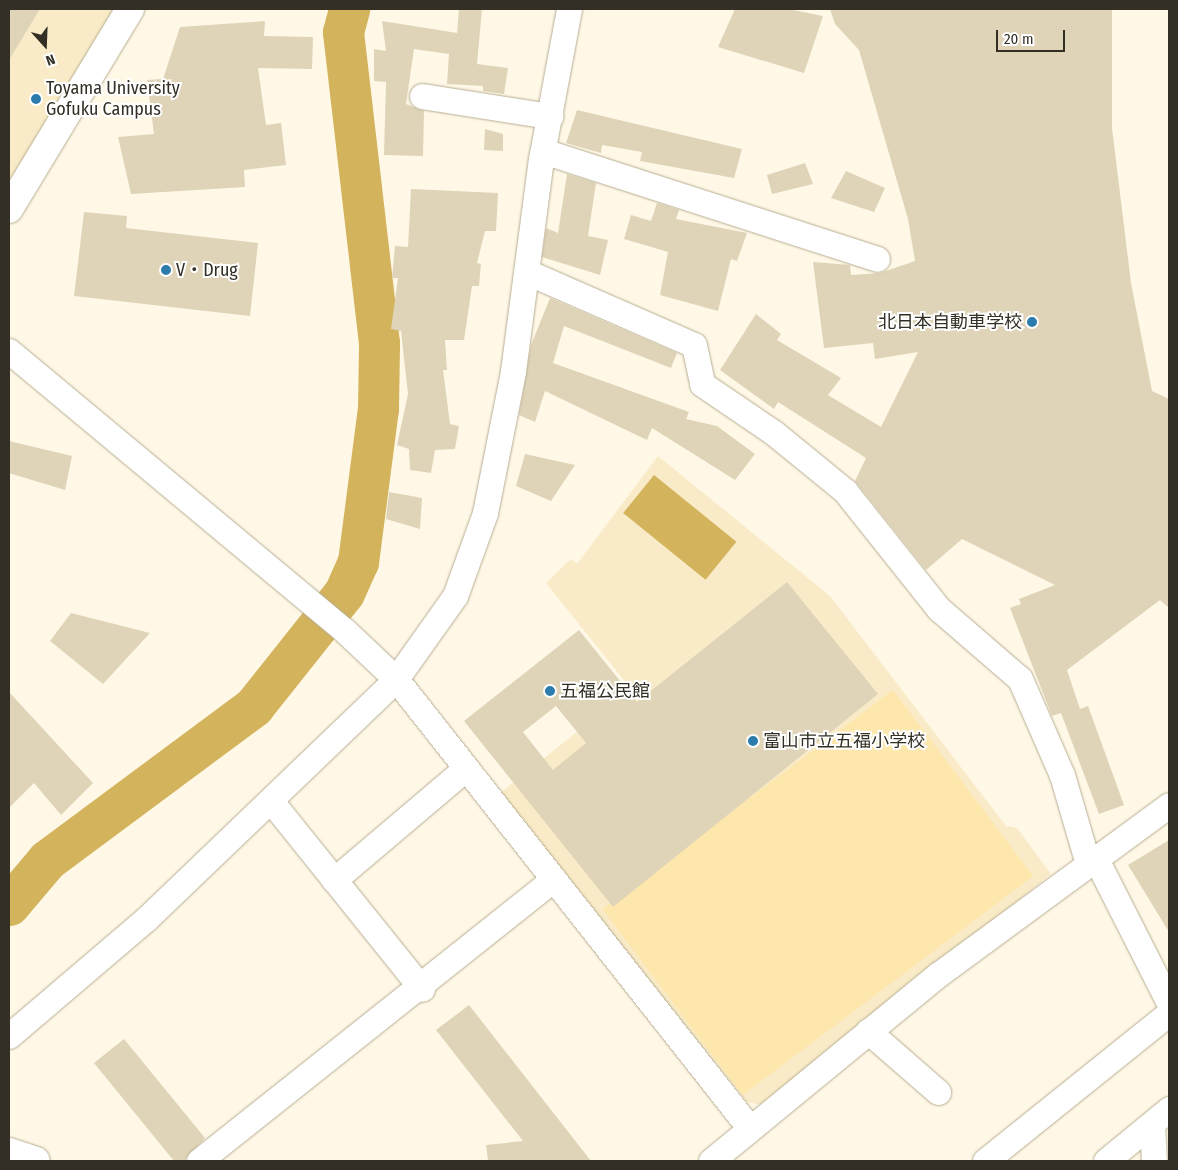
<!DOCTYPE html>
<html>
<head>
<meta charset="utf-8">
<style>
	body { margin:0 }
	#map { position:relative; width:1178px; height:1170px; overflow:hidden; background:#fff8e7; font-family:"Fira Sans Condensed","Noto Sans JP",sans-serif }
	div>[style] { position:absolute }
	.built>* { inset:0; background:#f9ebc7 }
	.green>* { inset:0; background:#fde7ac; transform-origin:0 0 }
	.water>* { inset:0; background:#d3b35c; transform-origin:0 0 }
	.river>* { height:41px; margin:-20.5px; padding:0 20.5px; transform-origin:20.5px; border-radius:20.5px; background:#d3b35c }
	.building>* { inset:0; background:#dfd4b8 }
	.roads { filter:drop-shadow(0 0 1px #b7ad91) drop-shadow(0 0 1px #b7ad91) }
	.minor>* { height:25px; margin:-12.5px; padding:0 12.5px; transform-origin:12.5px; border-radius:12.5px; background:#fff }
	.primary>* { height:28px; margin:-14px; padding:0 14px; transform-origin:14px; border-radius:14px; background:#fff }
	.dots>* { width:14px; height:14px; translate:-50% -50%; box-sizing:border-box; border:2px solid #fff; border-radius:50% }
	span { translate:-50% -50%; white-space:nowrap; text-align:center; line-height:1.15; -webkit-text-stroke:4px #fff; paint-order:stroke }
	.poi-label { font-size:18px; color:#332f24 }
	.left { translate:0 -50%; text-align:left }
	.right { translate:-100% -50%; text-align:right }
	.frame { position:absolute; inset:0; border:10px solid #332f24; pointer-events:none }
	.north { position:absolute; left:20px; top:20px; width:50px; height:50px; -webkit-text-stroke:4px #fff; paint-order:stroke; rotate:160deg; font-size:14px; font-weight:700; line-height:20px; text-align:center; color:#332f24 }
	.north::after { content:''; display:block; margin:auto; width:18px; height:22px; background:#332f24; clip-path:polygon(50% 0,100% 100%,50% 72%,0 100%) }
	.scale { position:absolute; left:996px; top:30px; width:69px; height:22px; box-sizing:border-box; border:2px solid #332f24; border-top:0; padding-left:6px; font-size:15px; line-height:18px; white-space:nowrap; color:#332f24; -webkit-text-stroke:4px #fff; paint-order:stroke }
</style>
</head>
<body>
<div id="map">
	<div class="built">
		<div style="clip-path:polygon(9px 9px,116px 9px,9px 189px)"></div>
		<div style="clip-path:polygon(658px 456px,830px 596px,1006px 826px,1017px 828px,1051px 874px,764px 1105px,747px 1102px,499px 794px,631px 689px,546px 583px,571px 559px,577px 564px)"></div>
	</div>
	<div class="green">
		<div style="left:893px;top:690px;width:233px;height:364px;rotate:53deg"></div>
	</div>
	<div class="water">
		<div style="left:654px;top:475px;width:106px;height:49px;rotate:39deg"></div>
	</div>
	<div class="river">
		<div style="left:9px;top:905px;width:59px;rotate:-49.8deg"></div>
		<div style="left:47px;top:860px;width:258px;rotate:-36.6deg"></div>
		<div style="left:254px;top:706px;width:144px;rotate:-51.5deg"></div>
		<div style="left:344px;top:593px;width:34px;rotate:-66deg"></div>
		<div style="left:358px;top:562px;width:154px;rotate:-82.6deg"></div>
		<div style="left:378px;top:409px;width:66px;rotate:-89.1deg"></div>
		<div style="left:379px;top:343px;width:313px;rotate:-96.6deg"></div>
		<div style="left:343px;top:32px;width:24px;rotate:-75deg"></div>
	</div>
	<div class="building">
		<div style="clip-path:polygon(9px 9px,40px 9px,9px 60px)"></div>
		<div style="clip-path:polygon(459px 9px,482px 9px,477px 64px,508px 68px,504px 94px,483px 91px,483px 86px,447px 84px,449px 54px,414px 49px,406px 104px,424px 111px,423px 156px,384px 155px,386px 82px,374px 81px,374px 49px,386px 51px,382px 21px,457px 33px)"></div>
		<div style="clip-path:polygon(735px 9px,788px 9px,823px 16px,804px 73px,718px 47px)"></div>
		<div style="clip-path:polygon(830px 9px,1112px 9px,1112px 128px,1131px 283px,1152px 391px,1169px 399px,1169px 608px,1160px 600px,1067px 670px,1080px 709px,1088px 706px,1124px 805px,1099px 814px,1061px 713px,1052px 716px,1010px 608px,1021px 604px,1019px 599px,1055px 585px,962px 539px,926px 570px,855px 481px,866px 458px,778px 402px,774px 409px,720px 370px,756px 314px,781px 334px,777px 340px,841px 378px,828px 395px,881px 427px,918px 352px,875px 359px,873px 343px,824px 348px,813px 262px,850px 265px,851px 275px,880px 273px,915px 261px,908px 219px,859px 50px,835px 24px)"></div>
		<div style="clip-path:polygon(265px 21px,264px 36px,313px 37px,312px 69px,258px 68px,266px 125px,281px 123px,286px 165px,244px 170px,245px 187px,131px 194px,118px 137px,154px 134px,147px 80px,163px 79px,180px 27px)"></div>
		<div style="clip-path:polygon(577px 110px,742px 149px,734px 178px,640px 161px,642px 152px,602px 145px,601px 153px,566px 143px)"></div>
		<div style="clip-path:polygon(485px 129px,503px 134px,503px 151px,484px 150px)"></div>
		<div style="clip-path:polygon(805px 163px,813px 184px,772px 194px,767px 175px)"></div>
		<div style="clip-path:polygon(846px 171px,885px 188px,874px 212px,831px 198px)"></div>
		<div style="clip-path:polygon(567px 174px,596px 183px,588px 236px,608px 240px,600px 275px,542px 257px,546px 228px,558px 233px)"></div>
		<div style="clip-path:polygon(411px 189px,498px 193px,496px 231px,485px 231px,477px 263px,481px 264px,479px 286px,472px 286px,464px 340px,445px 340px,447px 370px,443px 370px,450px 424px,459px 426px,455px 449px,435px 450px,431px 473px,410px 470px,409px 449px,397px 445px,408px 394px,401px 331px,391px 329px,398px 278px,392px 278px,395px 246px,408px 247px)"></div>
		<div style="clip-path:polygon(657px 203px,679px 210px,676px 219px,747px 233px,737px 261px,731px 259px,718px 311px,660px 295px,668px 252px,624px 239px,631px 215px,651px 221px)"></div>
		<div style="clip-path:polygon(84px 212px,127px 216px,126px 228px,258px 243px,250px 316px,74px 296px)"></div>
		<div style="clip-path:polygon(550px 298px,677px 353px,671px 368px,564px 326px,553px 363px,689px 412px,686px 419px,717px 426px,755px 454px,735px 480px,652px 428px,647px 440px,545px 391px,535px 422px,519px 415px,531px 345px)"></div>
		<div style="clip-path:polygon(9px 441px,72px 456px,65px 490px,9px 473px)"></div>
		<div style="clip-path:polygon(525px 454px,575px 465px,551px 501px,516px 486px)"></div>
		<div style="clip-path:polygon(389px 492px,422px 498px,420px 529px,386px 519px)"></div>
		<div style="clip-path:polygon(evenodd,787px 582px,878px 694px,613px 907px,464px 721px,579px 630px,637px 702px,787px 582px,556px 706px,586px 743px,553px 770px,523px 732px,556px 706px)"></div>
		<div style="clip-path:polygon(71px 613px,150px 633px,103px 684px,50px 641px)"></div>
		<div style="clip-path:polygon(9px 692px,93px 783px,61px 815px,34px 783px,9px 808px)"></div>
		<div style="clip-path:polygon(1169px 840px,1169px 932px,1128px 865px)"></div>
		<div style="clip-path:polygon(469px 1005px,591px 1161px,488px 1161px,486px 1145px,523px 1141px,436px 1030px)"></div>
		<div style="clip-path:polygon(124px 1039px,205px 1138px,184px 1161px,174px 1161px,94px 1063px)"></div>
	</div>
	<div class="roads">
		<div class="minor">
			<div style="left:422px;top:96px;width:130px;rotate:8.9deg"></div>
			<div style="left:543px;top:151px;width:351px;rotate:17.9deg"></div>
			<div style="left:527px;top:272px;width:182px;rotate:23.6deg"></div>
			<div style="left:694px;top:345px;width:40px;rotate:78deg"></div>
			<div style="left:702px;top:384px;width:87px;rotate:34.2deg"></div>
			<div style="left:774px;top:433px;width:92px;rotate:39.2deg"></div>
			<div style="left:845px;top:491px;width:151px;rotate:51.5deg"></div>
			<div style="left:939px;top:609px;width:107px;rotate:40.8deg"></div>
			<div style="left:1020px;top:679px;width:105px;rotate:66.4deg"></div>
			<div style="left:1062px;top:775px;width:93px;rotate:73.7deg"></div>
			<div style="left:9px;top:351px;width:437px;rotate:39.8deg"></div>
			<div style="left:345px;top:631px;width:70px;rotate:43.3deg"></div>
			<div style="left:396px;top:679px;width:569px;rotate:51.78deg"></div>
			<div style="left:271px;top:801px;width:241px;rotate:51.2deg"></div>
			<div style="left:1097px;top:861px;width:159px;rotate:63.1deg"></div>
			<div style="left:334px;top:880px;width:173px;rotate:-40.3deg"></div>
			<div style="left:868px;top:1031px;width:93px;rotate:41.1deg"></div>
			<div style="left:9px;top:1036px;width:180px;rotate:-40.5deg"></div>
			<div style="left:146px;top:919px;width:347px;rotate:-43.8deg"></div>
			<div style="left:396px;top:679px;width:102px;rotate:-54.6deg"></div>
			<div style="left:455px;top:596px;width:88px;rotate:-70.1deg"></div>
			<div style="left:485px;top:513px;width:145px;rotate:-78.8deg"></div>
			<div style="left:513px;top:371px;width:214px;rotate:-82.5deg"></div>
			<div style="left:541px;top:159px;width:153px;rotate:-79.4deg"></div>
			<div style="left:1152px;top:1124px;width:37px;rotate:87deg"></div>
			<div style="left:199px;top:1161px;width:453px;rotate:-38.5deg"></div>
			<div style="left:711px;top:1161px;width:295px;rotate:-39.4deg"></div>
			<div style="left:939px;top:974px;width:285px;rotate:-36.3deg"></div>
			<div style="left:985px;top:1161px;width:236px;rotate:-38.8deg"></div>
			<div style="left:1106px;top:1161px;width:82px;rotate:-39.5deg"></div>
		</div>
		<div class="primary">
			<div style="left:9px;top:209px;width:234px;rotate:-58.8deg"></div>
			<div style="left:9px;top:1152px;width:28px;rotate:18deg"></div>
		</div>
	</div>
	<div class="dots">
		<div style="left:36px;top:99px;background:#2b7cad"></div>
		<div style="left:166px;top:270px;background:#2b7cad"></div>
		<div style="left:1032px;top:322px;background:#2b7cad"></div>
		<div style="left:550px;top:691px;background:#2b7cad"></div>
		<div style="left:753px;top:741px;background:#2b7cad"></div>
	</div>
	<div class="poi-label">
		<span class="left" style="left:46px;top:99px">Toyama University<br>Gofuku Campus</span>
		<span class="left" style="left:176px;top:270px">V・Drug</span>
		<span class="right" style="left:1022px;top:322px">北日本自動車学校</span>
		<span class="left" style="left:560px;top:691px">五福公民館</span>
		<span class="left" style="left:763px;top:741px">富山市立五福小学校</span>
	</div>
	<div class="frame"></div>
	<div class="north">N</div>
	<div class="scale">20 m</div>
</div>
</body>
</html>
